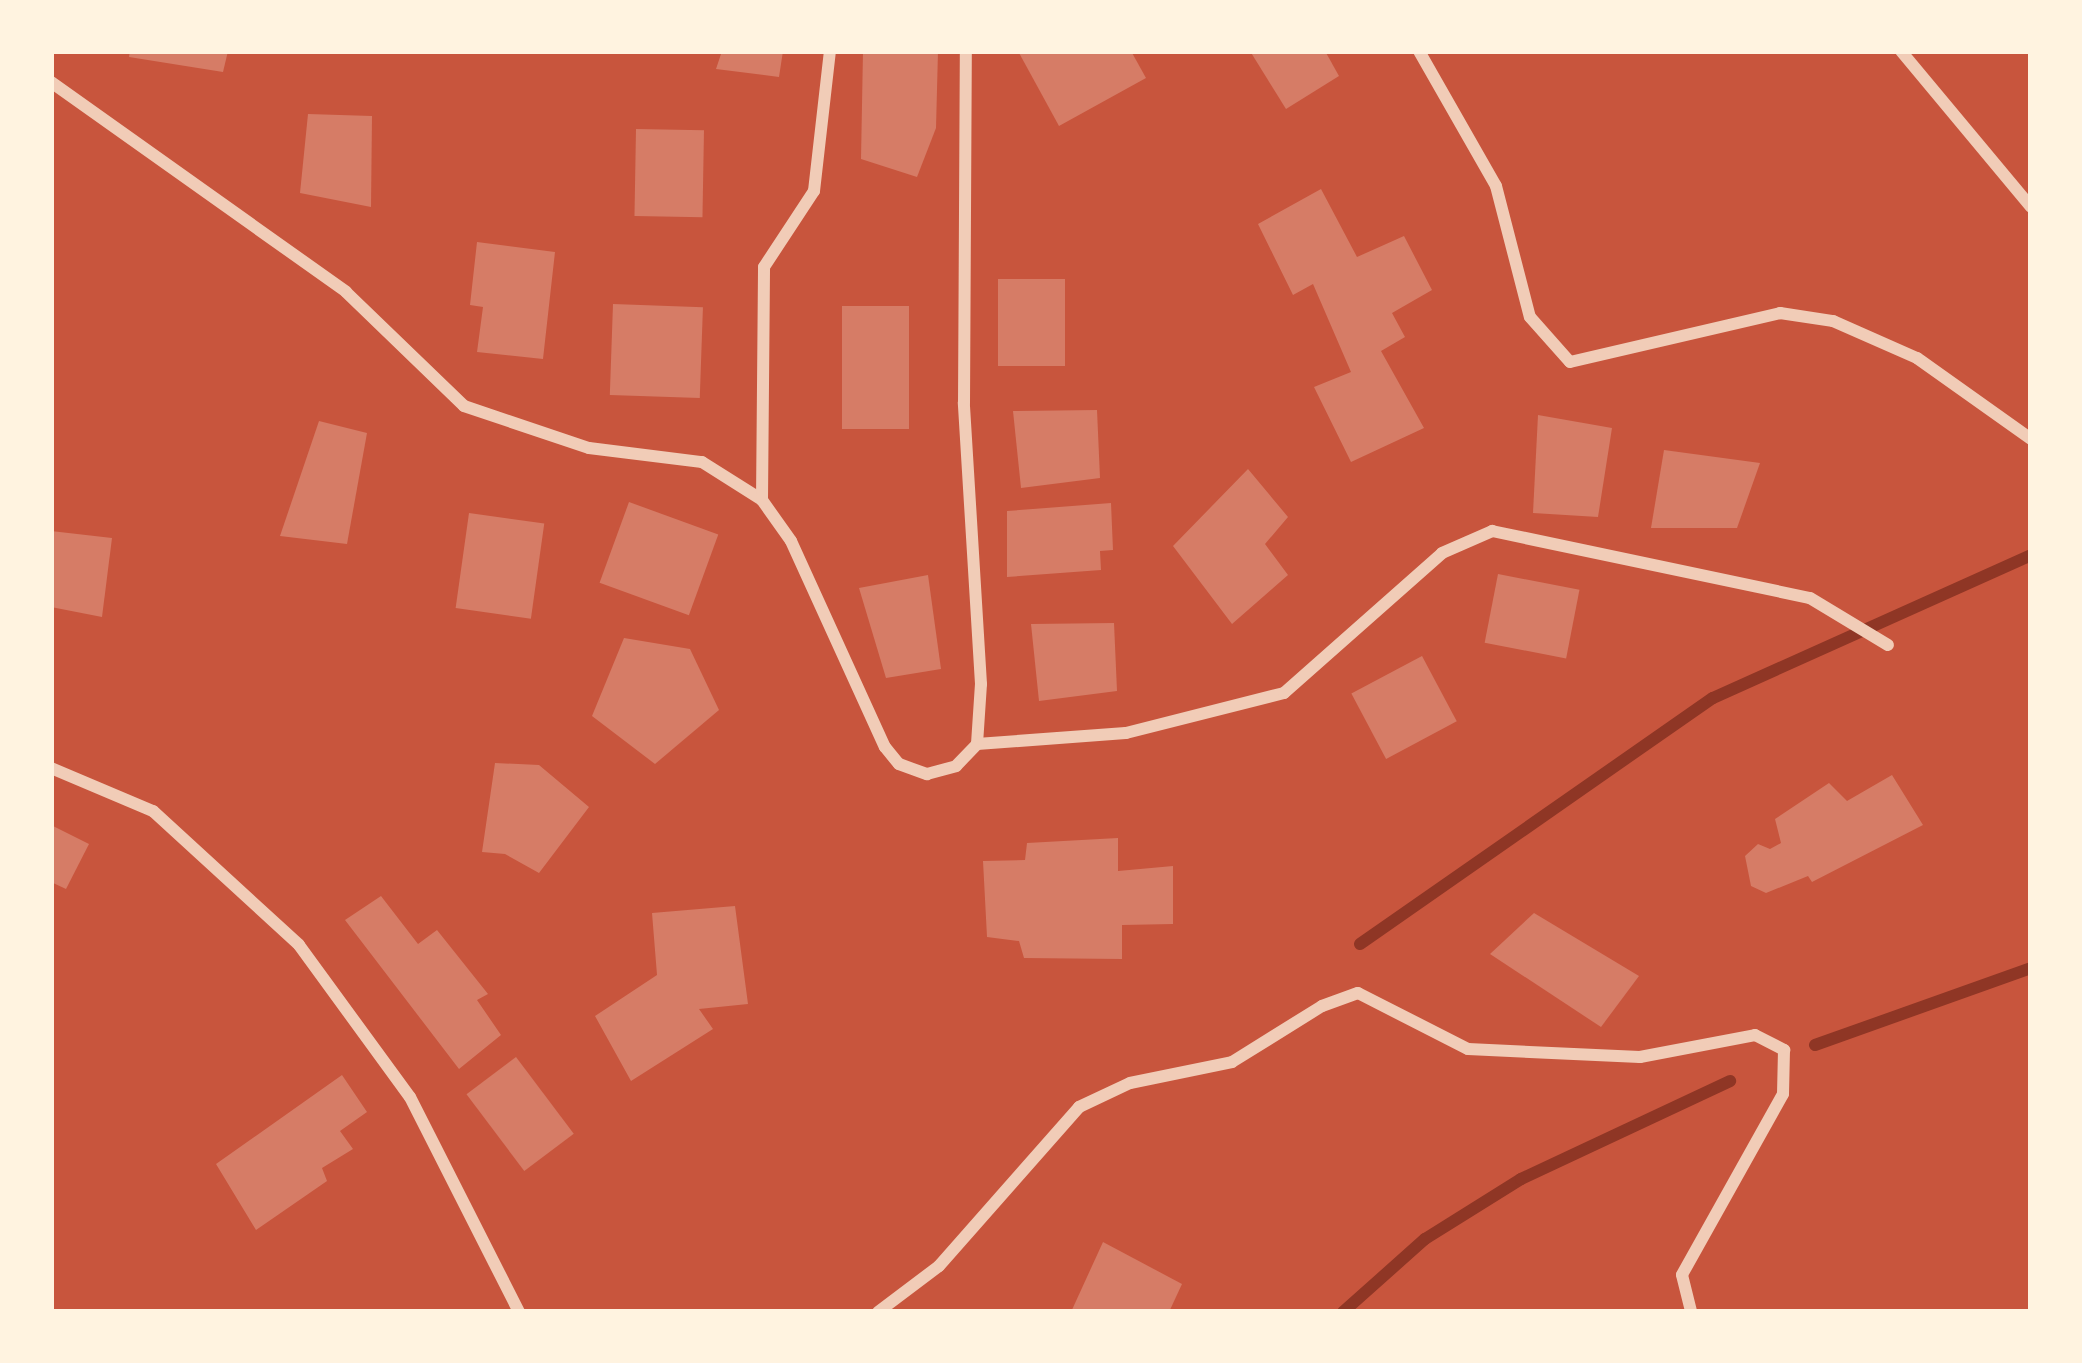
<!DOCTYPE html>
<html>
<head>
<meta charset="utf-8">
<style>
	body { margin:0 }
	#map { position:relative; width:2082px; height:1363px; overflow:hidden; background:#c8553d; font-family:"Archivo Narrow",sans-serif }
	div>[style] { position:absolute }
	.stream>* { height:12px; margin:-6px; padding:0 6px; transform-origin:6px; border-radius:6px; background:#8f3625 }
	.building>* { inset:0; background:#d67c66; transform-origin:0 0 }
	.minor>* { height:12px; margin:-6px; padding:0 6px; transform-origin:6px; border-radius:6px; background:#f1ccb7 }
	span { translate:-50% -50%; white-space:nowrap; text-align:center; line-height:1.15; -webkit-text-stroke:9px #fff3e0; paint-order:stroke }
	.frame { position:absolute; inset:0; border:54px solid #fff3e0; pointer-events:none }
</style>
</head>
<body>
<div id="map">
	<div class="stream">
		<div style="left:1360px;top:944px;width:430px;rotate:-34.9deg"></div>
		<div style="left:1713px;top:698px;width:349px;rotate:-24.2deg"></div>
		<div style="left:1815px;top:1045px;width:229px;rotate:-19.6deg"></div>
		<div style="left:1343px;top:1312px;width:110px;rotate:-41.7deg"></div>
		<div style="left:1425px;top:1239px;width:113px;rotate:-32deg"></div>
		<div style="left:1521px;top:1179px;width:231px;rotate:-25.1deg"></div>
	</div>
	<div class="building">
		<div style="clip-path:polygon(130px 51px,228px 51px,223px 72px,129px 57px)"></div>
		<div style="clip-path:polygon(722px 51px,783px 51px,779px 77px,716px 69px)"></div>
		<div style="clip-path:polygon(863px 51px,938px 51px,936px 128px,917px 177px,861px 159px)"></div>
		<div style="clip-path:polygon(1018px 51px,1131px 51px,1146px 78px,1059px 126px)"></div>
		<div style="clip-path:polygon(1250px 51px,1325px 51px,1339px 76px,1286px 109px)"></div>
		<div style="clip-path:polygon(308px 114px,372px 116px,371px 207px,300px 193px)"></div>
		<div style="left:636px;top:129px;width:68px;height:87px;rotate:1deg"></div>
		<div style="clip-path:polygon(1321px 189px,1357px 257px,1404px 236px,1432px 290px,1392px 313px,1405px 337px,1381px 351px,1424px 428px,1351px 462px,1314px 387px,1351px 372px,1313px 284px,1293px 295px,1258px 224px)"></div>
		<div style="clip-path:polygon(477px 242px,555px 252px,543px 359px,477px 352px,483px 307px,470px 305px)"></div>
		<div style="left:998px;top:279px;width:67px;height:87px"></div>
		<div style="left:613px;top:304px;width:90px;height:91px;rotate:2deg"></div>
		<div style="left:842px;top:306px;width:67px;height:123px"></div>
		<div style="clip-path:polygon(1097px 410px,1100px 478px,1021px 488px,1013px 411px)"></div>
		<div style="clip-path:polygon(1538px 415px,1612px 428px,1598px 517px,1533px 513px)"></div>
		<div style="clip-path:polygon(319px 421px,367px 433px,347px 544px,280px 536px)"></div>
		<div style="clip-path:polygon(1664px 450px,1760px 463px,1737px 528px,1651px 528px)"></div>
		<div style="clip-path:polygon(1248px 469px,1288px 517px,1265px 544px,1288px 575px,1232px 624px,1173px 546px)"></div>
		<div style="left:629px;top:502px;width:95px;height:86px;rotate:20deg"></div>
		<div style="clip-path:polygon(1111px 503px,1113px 550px,1100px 551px,1101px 570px,1007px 577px,1007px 511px)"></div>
		<div style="left:469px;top:513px;width:76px;height:96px;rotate:8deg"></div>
		<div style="clip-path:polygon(51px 531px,112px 538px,102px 617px,51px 607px)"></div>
		<div style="left:1498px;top:574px;width:83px;height:70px;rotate:11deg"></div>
		<div style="clip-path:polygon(928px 575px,941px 669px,886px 678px,859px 588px)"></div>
		<div style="clip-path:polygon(1114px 623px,1117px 691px,1039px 701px,1031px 624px)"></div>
		<div style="clip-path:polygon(624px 638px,690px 649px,719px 710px,655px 764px,592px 716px)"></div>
		<div style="left:1422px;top:656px;width:74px;height:80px;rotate:62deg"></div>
		<div style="clip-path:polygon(495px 763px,539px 765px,589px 807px,539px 873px,505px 854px,482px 852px)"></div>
		<div style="clip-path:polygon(1892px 775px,1923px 825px,1812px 882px,1808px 876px,1766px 893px,1751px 886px,1745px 856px,1758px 844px,1770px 849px,1781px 843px,1775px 819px,1829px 783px,1847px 801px)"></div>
		<div style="clip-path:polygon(51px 825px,89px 844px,66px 889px,51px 882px)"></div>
		<div style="clip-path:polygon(1118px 838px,1118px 871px,1173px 866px,1173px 924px,1122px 925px,1122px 959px,1024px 958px,1019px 941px,987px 937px,983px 861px,1025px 860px,1027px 843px)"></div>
		<div style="clip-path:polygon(381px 896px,418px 944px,437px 930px,488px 994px,477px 1000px,501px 1035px,459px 1069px,345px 920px)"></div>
		<div style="clip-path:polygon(735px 906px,748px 1004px,699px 1009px,713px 1029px,631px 1081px,595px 1016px,657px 975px,652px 913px)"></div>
		<div style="clip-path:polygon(1534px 913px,1639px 976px,1601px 1027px,1490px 954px)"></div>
		<div style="left:516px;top:1057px;width:96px;height:62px;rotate:53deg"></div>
		<div style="clip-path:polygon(342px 1075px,367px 1112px,340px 1131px,353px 1149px,322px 1168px,327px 1181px,256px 1230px,216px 1164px)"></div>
		<div style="clip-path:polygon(1103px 1242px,1182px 1284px,1169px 1312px,1071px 1312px)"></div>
	</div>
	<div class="minor">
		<div style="left:1419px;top:51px;width:155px;rotate:60.3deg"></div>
		<div style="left:1496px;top:186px;width:135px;rotate:75.5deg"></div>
		<div style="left:1530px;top:317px;width:60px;rotate:48.4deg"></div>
		<div style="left:1570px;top:362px;width:216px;rotate:-13.1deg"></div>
		<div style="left:1780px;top:313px;width:54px;rotate:8.6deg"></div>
		<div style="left:1833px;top:321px;width:92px;rotate:23.8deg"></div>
		<div style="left:1917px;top:358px;width:140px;rotate:35.4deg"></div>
		<div style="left:1901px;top:51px;width:203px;rotate:50.2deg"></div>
		<div style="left:51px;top:82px;width:362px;rotate:35.4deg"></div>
		<div style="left:346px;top:292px;width:164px;rotate:44deg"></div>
		<div style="left:464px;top:406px;width:132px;rotate:18.6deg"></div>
		<div style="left:589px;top:448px;width:114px;rotate:7.1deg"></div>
		<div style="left:702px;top:462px;width:71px;rotate:32.3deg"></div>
		<div style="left:762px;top:500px;width:50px;rotate:54.7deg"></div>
		<div style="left:791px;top:541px;width:226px;rotate:65.5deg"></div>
		<div style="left:885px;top:747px;width:22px;rotate:51deg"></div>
		<div style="left:899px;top:764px;width:30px;rotate:20deg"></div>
		<div style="left:927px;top:774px;width:30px;rotate:-15deg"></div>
		<div style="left:956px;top:766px;width:30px;rotate:-46deg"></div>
		<div style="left:977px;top:744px;width:60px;rotate:-86.2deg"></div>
		<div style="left:981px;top:684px;width:282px;rotate:-93.5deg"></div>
		<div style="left:964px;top:403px;width:352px;rotate:-89.7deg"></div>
		<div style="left:762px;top:500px;width:233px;rotate:-89.5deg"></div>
		<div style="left:764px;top:267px;width:91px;rotate:-56.7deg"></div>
		<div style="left:814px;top:191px;width:141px;rotate:-83.5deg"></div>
		<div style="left:977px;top:744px;width:149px;rotate:-4.2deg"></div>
		<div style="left:1126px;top:733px;width:163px;rotate:-14.2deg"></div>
		<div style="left:1284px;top:693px;width:211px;rotate:-41.5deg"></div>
		<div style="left:1442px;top:553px;width:55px;rotate:-23.7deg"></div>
		<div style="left:1492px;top:531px;width:325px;rotate:11.9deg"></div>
		<div style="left:1810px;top:598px;width:91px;rotate:31.1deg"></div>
		<div style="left:51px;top:768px;width:111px;rotate:22.9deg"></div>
		<div style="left:153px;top:811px;width:198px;rotate:42.5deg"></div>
		<div style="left:299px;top:945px;width:188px;rotate:53.9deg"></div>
		<div style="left:410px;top:1097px;width:241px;rotate:63.1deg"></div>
		<div style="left:878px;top:1312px;width:76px;rotate:-37deg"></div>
		<div style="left:939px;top:1266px;width:212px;rotate:-48.6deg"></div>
		<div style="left:1079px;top:1107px;width:56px;rotate:-25.2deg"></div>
		<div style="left:1130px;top:1083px;width:104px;rotate:-11.6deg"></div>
		<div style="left:1232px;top:1062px;width:106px;rotate:-31.9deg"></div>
		<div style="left:1322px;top:1006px;width:38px;rotate:-20deg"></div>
		<div style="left:1358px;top:993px;width:123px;rotate:27deg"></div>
		<div style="left:1468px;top:1049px;width:172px;rotate:2.7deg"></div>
		<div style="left:1640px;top:1057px;width:117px;rotate:-10.8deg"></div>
		<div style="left:1755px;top:1035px;width:33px;rotate:27deg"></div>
		<div style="left:1784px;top:1050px;width:44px;rotate:91.3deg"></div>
		<div style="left:1783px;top:1094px;width:207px;rotate:119.2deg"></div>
		<div style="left:1682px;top:1275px;width:38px;rotate:76deg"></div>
	</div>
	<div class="frame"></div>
</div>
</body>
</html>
